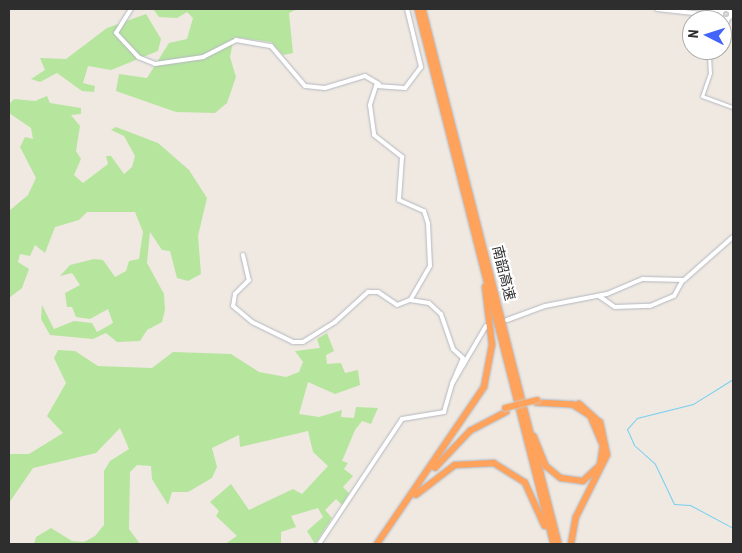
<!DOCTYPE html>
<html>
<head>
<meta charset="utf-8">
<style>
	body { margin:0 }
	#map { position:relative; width:742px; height:553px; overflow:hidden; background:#efe9e1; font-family:"Roboto Condensed","Noto Sans SC",sans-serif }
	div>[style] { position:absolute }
	.green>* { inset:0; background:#b6e59e }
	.stream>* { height:1px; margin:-0.5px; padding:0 0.5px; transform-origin:0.5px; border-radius:0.5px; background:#75cff0 }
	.roads { filter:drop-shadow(0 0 1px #b4b7c1) drop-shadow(0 0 1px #b4b7c1) }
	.minor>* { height:3px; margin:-1.5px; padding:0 1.5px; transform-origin:1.5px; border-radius:1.5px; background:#fff }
	.tertiary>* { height:4px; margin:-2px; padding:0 2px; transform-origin:2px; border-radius:2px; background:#fff }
	.tertiary>.ring { margin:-2px; padding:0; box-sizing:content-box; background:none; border:4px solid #fff; border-radius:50% }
	.motorway>* { height:5.5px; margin:-2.75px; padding:0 2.75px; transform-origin:2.75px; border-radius:2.75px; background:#ffa35c }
	.bridges { filter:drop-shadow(0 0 1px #c9c9c9) drop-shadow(0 0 1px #c9c9c9) }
	.motorway-bridge>* { height:5.5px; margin:-2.75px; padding:0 2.75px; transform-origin:2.75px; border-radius:2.75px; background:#ffa35c }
	span { translate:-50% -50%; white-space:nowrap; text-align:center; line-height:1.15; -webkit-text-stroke:4.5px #fff; paint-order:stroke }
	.street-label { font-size:14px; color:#2e2e2e }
	.frame { position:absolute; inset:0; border:10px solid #2e2e2e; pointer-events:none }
	.north { position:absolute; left:682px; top:10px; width:50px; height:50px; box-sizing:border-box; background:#fff; border:1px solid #ababab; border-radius:50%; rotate:275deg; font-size:14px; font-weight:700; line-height:20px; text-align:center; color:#2e2e2e }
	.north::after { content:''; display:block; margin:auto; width:18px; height:22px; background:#4264fb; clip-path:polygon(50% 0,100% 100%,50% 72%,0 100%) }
</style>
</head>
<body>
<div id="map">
	<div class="green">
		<div style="clip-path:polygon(153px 9px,297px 9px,289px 13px,293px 53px,283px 55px,271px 42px,234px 37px,230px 57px,236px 77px,227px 103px,215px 113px,176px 112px,116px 91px,119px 74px,147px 78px,169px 43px,187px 39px,193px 18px,187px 12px,177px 18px,159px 17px)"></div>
		<div style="clip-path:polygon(146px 14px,161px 39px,158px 51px,111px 70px,88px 66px,83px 83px,95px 86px,94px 92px,82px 91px,57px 73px,40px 82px,31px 79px,45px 70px,40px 58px,66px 59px,107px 28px)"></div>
		<div style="clip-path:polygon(47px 96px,50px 103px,81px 108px,81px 114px,71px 115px,80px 126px,76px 151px,81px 159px,74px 175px,83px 183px,108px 164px,106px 156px,111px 156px,124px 174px,132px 167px,135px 156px,124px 136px,111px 130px,116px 127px,158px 143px,189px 170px,207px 198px,198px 236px,201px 274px,188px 281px,177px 278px,170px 251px,162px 250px,150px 232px,147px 263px,164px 294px,165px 310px,162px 322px,147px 330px,140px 341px,117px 342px,106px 333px,93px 339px,50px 335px,41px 319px,42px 305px,54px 329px,74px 321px,92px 323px,97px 332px,113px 323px,108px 309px,90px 319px,76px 317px,72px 307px,67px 307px,65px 293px,80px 285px,72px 273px,60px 276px,70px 265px,94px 259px,103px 260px,115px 277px,126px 271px,129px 261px,139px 259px,143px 232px,135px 212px,87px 212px,79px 220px,55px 227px,45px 253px,35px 245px,30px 256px,20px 254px,18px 262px,29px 269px,22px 288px,9px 298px,9px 211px,28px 195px,36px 178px,20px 147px,25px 137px,33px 139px,31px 128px,9px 113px,9px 104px,14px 99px,35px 101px)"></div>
		<div style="clip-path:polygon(327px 333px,334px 351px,326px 355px,327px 364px,341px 363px,345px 373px,358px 370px,360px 385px,335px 394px,308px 382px,299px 414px,319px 417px,342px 410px,341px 417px,354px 418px,356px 407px,378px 408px,371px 424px,362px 421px,355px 430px,342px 461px,348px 463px,344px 469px,353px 476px,343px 487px,349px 493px,342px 505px,336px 499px,325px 510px,332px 518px,315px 544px,307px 531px,323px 517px,318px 508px,291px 516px,296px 527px,281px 532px,281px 544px,225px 544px,237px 536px,216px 516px,219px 511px,210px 502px,231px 484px,249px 510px,293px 489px,302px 494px,328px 466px,313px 452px,308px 431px,240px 447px,239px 435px,212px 448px,217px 467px,212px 478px,188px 492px,172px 492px,168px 505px,152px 479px,151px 466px,137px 465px,130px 472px,129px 529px,140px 544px,34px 544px,36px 537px,51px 528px,72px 541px,84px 542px,95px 536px,104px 525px,104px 471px,110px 461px,129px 449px,120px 428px,96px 453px,33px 468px,9px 503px,9px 454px,29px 454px,63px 433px,47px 416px,66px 383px,54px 358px,58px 350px,75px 351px,98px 366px,152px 368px,173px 352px,231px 354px,259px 372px,286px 377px,299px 372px,303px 362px,295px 351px,320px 348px,317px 339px)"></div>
	</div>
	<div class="stream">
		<div style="left:733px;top:379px;width:47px;rotate:148deg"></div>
		<div style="left:693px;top:404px;width:58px;rotate:166deg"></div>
		<div style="left:637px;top:418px;width:15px;rotate:132deg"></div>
		<div style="left:627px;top:429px;width:17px;rotate:66deg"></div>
		<div style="left:634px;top:445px;width:28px;rotate:42deg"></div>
		<div style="left:655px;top:464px;width:44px;rotate:64.6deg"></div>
		<div style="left:674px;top:504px;width:16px;rotate:4deg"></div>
		<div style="left:690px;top:505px;width:49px;rotate:28.1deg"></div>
	</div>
	<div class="roads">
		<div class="minor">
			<div style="left:728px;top:9px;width:1px;rotate:90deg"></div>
			<div style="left:709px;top:55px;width:18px;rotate:87deg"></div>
			<div style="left:710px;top:73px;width:24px;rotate:109deg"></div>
			<div style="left:702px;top:96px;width:33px;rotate:20deg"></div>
		</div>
		<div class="tertiary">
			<div class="ring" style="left:721px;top:9px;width:6px;height:6px"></div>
			<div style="left:131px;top:9px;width:28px;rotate:122deg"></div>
			<div style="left:116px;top:33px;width:33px;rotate:47deg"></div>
			<div style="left:138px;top:57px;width:18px;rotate:22deg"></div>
			<div style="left:155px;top:64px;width:49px;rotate:-8.3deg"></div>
			<div style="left:203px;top:57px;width:37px;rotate:-27deg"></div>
			<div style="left:236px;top:40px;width:36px;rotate:10deg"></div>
			<div style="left:271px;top:46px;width:52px;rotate:49.6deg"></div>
			<div style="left:305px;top:86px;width:20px;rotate:6deg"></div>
			<div style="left:325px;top:88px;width:42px;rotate:-16.7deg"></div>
			<div style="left:365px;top:76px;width:16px;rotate:30deg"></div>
			<div style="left:407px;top:9px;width:60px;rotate:76.4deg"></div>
			<div style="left:421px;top:67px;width:26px;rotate:127deg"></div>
			<div style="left:405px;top:88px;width:29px;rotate:-176deg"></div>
			<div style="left:376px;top:86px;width:20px;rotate:108deg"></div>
			<div style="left:370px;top:105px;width:30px;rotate:82deg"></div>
			<div style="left:374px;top:135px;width:36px;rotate:38deg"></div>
			<div style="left:402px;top:157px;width:43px;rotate:94deg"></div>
			<div style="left:399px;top:200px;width:27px;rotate:24deg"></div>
			<div style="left:424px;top:211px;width:13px;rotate:72deg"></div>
			<div style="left:428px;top:223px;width:43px;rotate:87.3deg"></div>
			<div style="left:430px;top:266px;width:39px;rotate:120deg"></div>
			<div style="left:657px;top:9px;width:64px;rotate:6.2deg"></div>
			<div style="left:706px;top:9px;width:16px;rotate:7deg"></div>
			<div style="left:722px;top:27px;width:8px;rotate:-76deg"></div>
			<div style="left:722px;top:37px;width:19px;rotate:-72deg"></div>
			<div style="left:709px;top:55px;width:6px;rotate:-51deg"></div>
			<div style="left:243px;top:255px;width:26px;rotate:77deg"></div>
			<div style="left:249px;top:280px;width:20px;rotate:135deg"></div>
			<div style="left:235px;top:294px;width:12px;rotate:99deg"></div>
			<div style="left:233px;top:306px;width:25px;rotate:40deg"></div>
			<div style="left:252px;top:322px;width:46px;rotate:26deg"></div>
			<div style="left:293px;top:342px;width:10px"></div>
			<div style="left:303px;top:342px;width:38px;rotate:-32deg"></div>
			<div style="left:335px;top:322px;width:45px;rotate:-42.3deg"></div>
			<div style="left:368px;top:292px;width:10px"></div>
			<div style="left:378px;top:292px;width:23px;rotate:34deg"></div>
			<div style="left:397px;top:305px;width:14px;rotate:-21deg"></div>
			<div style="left:410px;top:300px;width:19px;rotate:9deg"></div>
			<div style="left:429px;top:303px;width:16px;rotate:43deg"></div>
			<div style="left:441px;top:314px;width:37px;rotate:71deg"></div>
			<div style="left:453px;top:349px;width:13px;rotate:42deg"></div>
			<div style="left:463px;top:358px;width:28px;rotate:113deg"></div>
			<div style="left:599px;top:296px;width:19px;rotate:35deg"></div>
			<div style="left:615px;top:307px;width:35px;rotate:-2deg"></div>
			<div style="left:650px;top:306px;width:26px;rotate:-23deg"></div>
			<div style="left:674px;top:296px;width:18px;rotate:-61deg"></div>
			<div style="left:507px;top:320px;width:40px;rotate:-20.2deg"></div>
			<div style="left:545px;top:306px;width:63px;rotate:-11deg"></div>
			<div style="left:607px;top:294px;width:39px;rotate:-23deg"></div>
			<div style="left:643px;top:279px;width:41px;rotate:1.4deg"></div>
			<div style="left:684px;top:280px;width:65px;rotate:-41.3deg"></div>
			<div style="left:319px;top:544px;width:150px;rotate:-56.4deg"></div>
			<div style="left:402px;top:419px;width:43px;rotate:-9.5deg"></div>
			<div style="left:444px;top:412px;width:29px;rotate:-74deg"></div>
			<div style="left:452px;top:384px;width:67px;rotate:-59.6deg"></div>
		</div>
		<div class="motorway">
			<div style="left:418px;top:9px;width:552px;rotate:75.74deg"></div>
			<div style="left:423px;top:9px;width:552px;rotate:75.74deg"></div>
			<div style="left:534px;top:436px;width:32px;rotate:68deg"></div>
			<div style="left:546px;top:466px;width:19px;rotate:39deg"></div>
			<div style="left:561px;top:478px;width:22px;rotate:8deg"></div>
			<div style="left:583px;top:481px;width:23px;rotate:-43deg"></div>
			<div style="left:600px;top:465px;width:19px;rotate:-81deg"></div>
			<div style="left:603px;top:446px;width:33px;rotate:-113deg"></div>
			<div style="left:590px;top:416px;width:20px;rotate:-147deg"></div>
			<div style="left:573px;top:405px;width:36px;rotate:-177deg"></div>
			<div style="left:435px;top:468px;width:51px;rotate:-46.6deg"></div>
			<div style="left:470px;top:431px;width:41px;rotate:-27.8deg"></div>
			<div style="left:416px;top:495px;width:49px;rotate:-37.6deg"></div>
			<div style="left:455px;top:465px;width:39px;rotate:-3deg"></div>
			<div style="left:494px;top:463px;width:36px;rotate:32deg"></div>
			<div style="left:525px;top:482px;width:48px;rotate:65.6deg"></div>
			<div style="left:377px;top:544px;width:190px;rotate:-55.7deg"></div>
			<div style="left:484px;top:387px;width:43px;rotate:-79.2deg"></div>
			<div style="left:492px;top:345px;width:58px;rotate:-96.9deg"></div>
			<div style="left:571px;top:544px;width:27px;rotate:-80deg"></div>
			<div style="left:576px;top:517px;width:69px;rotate:-63.4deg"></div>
			<div style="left:607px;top:455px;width:33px;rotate:-102deg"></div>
			<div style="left:600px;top:423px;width:28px;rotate:-138deg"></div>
		</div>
	</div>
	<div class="bridges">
		<div class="motorway-bridge">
			<div style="left:505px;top:408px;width:33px;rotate:-14deg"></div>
		</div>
	</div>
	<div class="street-label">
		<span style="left:504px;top:273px;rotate:76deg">南韶高速</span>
	</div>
	<div class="frame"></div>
	<div class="north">N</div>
</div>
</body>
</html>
